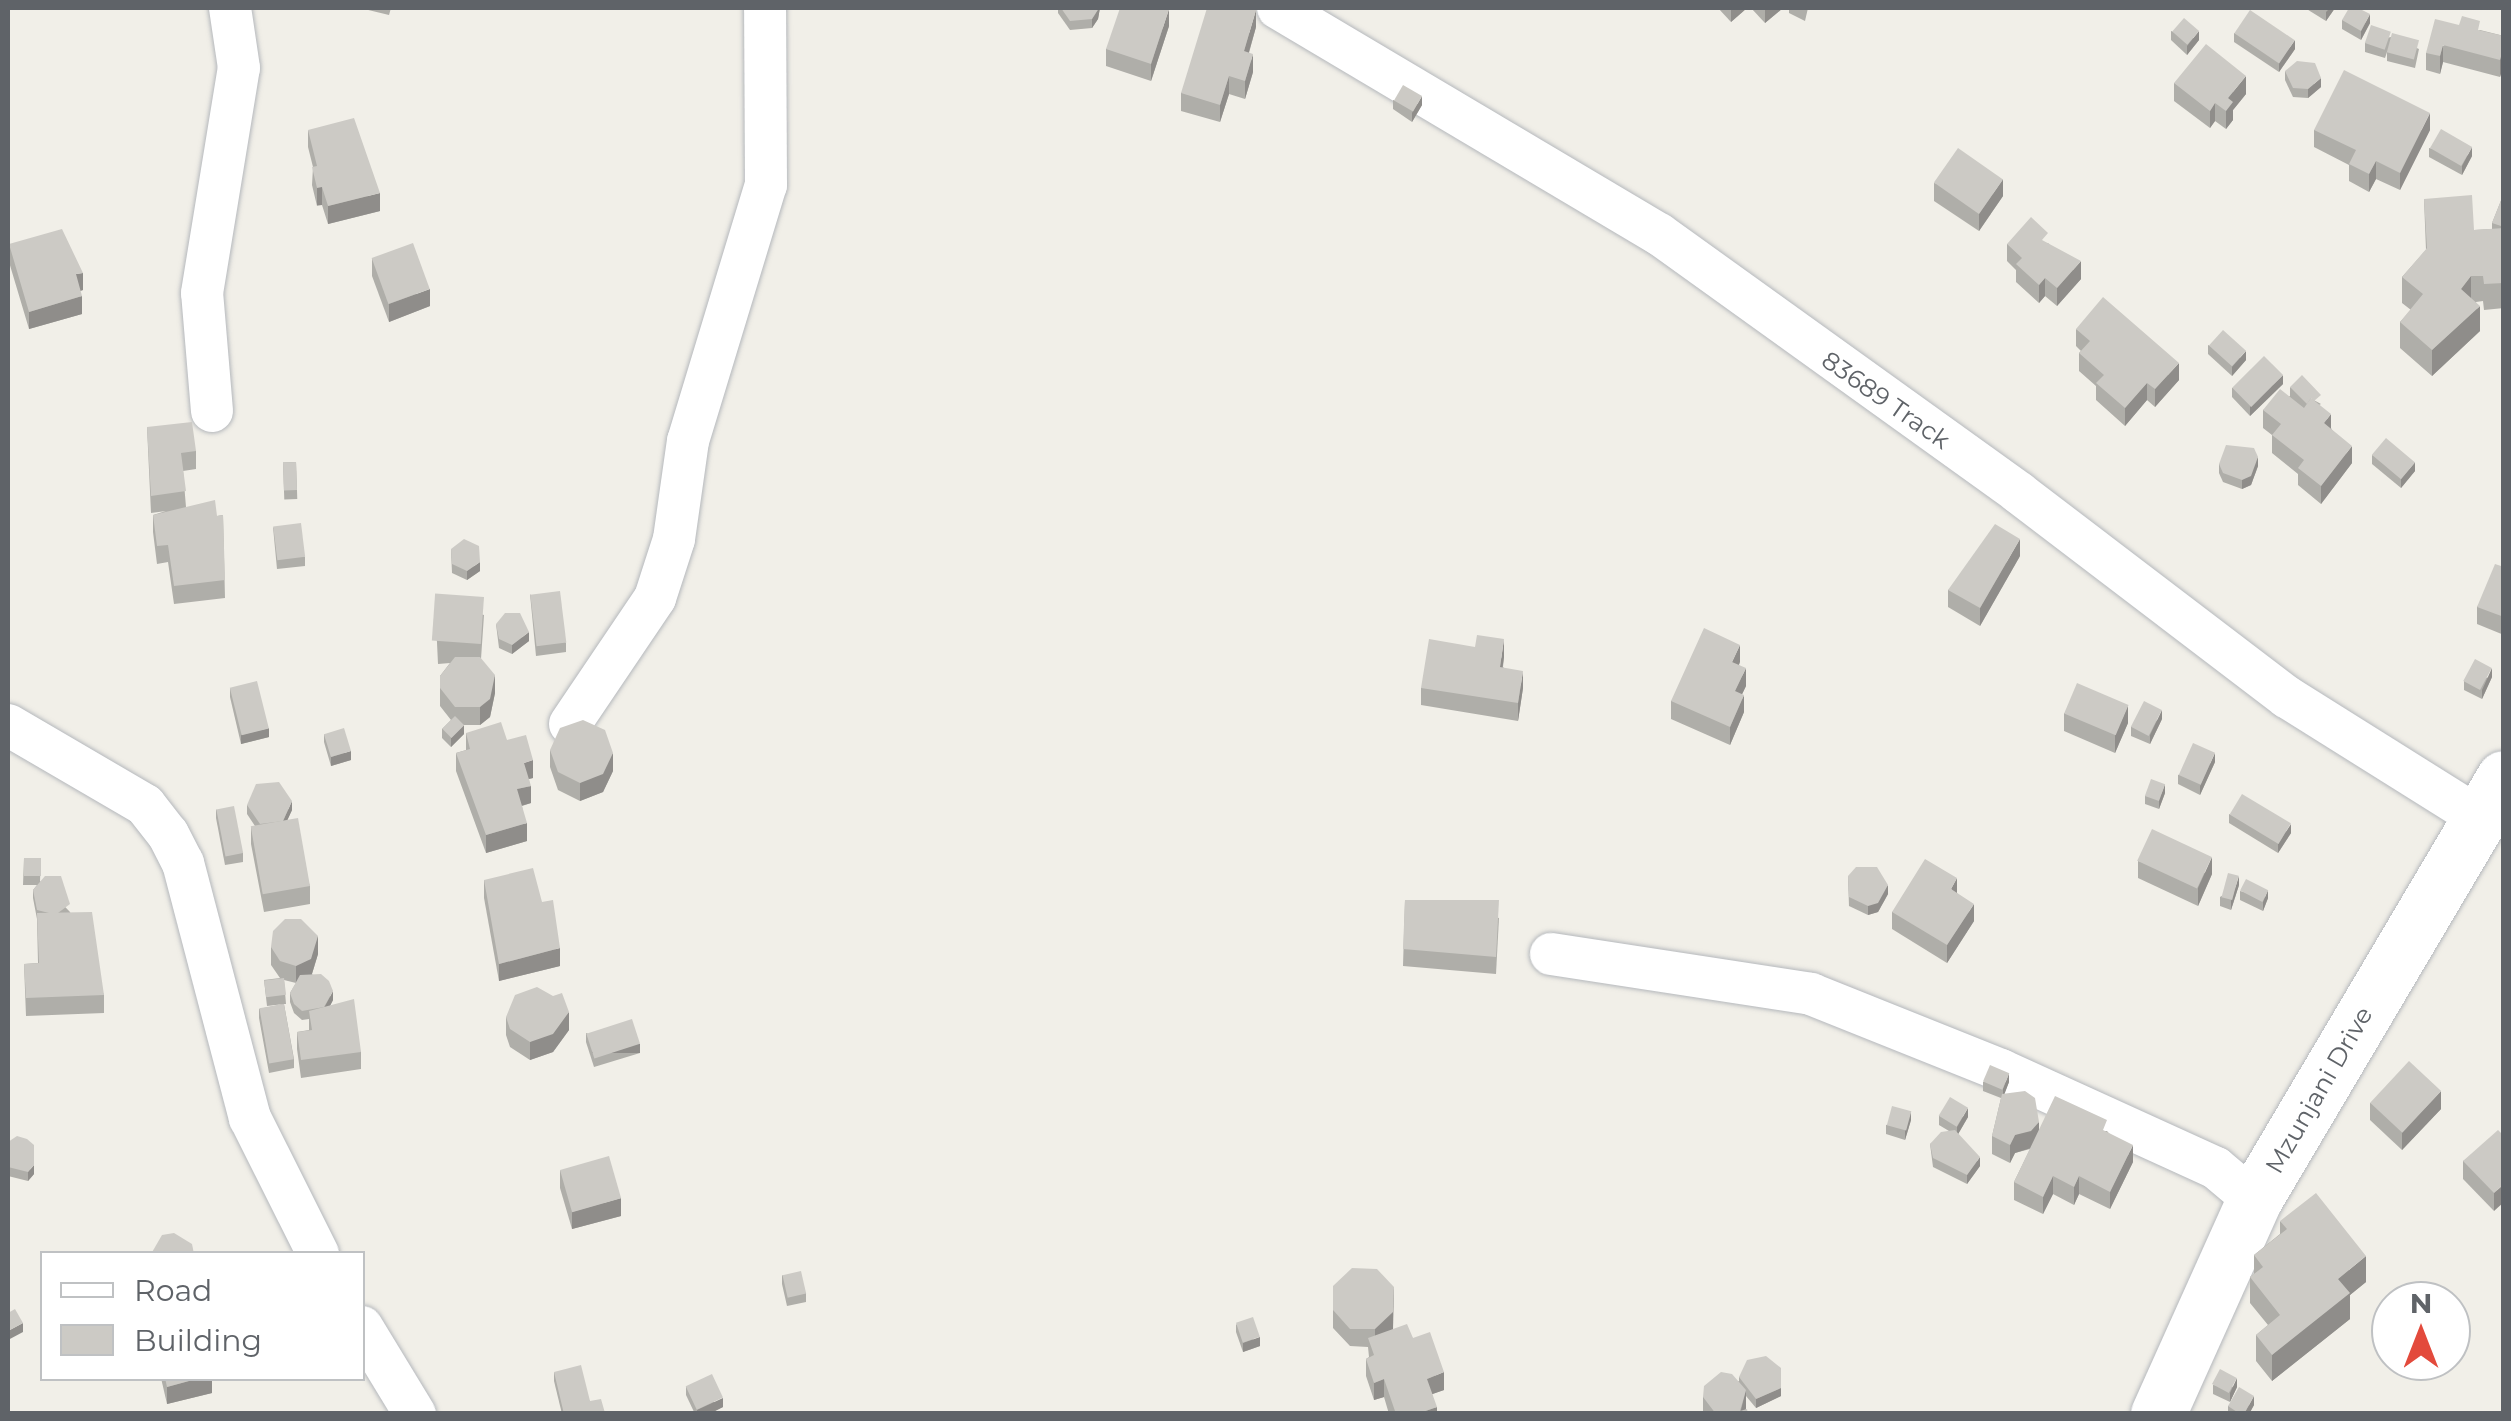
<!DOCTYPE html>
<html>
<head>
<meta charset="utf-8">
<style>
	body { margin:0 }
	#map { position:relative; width:2511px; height:1421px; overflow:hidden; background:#f1efe8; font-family:Montserrat,sans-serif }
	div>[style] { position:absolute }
	.roads { filter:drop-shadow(0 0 2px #b5b8bc) drop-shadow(0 0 2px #b5b8bc) }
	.minor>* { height:42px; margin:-21px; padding:0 21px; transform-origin:21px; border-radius:21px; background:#fff }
	.secondary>* { height:55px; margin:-27.5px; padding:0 27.5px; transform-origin:27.5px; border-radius:27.5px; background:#fff }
	.wall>* { inset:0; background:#afaea9; transform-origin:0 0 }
	.shaded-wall>* { inset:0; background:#8f8d8a; transform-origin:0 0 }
	.building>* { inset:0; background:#cccac5; transform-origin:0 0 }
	span { translate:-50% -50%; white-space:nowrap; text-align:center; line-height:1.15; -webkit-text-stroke:8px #fff; paint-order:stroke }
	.street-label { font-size:25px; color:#5f6368 }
	.frame { position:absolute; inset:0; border:10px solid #5f6368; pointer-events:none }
	.legend { position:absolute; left:40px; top:1251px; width:325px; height:130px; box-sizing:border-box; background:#fff; border:2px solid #bfc1c3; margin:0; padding:12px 18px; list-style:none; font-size:30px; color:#5f6368 }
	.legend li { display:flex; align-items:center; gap:20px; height:50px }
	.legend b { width:50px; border:2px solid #bfc1c3 }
	.north { position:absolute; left:2371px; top:1281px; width:100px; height:100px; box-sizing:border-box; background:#fff; border:2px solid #bfc1c3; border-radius:50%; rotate:0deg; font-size:28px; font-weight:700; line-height:40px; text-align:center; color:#5f6368 }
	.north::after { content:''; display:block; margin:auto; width:35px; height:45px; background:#e34a3c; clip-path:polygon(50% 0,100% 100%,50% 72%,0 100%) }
</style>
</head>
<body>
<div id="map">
	<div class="roads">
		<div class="minor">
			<div style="left:1278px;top:8px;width:443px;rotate:30.7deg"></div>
			<div style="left:1659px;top:234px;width:443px;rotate:35.7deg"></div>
			<div style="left:2019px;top:493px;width:337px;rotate:37.3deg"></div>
			<div style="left:2287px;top:697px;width:226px;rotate:32.1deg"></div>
			<div style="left:212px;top:411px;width:118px;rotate:-94.8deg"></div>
			<div style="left:202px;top:293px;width:228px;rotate:-80.7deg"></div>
			<div style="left:239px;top:68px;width:61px;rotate:-98.5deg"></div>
			<div style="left:570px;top:724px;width:152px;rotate:-56deg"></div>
			<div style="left:655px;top:598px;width:62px;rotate:-72.1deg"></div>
			<div style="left:674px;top:539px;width:99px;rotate:-81.9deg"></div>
			<div style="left:688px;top:441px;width:268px;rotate:-73.1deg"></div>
			<div style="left:766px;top:185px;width:177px;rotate:-90.3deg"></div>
			<div style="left:8px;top:725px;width:159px;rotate:30.3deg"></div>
			<div style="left:145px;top:805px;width:37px;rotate:52deg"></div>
			<div style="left:168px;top:834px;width:33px;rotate:63deg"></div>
			<div style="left:183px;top:863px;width:264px;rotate:75.3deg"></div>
			<div style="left:250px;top:1118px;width:152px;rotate:63.4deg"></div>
			<div style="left:1551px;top:954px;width:263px;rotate:8.7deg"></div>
			<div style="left:1811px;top:994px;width:205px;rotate:21.8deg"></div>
			<div style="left:2001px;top:1070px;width:236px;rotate:24.5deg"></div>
			<div style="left:2216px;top:1168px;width:50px;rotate:40.1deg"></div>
			<div style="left:362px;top:1327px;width:102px;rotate:58.7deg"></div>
		</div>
		<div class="secondary">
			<div style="left:2158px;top:1414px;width:235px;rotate:-65.8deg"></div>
			<div style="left:2254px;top:1200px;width:490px;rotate:-59.4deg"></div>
		</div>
	</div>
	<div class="wall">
		<div style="clip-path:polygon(360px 8px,391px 8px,389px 15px)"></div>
		<div style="clip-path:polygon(1058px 8px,1100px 8px,1098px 19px,1092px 28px,1070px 30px,1058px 13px)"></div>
		<div style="clip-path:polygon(1718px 8px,1747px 8px,1731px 22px)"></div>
		<div style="clip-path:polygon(1751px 8px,1783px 8px,1765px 23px)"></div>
		<div style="clip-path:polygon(1789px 8px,1808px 8px,1805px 21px,1789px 13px)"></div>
		<div style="clip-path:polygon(2305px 8px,2335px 8px,2326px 21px)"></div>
		<div style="clip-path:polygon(2342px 20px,2370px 23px,2361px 40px,2342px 29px)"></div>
		<div style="clip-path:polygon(1169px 26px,1151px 81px,1106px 66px,1106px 49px)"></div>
		<div style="clip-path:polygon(1256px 27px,1249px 53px,1253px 72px,1245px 99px,1229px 94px,1220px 122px,1181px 111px,1181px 93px)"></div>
		<div style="clip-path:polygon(2480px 30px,2504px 36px,2504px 63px,2500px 77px,2443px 62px,2440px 74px,2426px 70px,2426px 53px)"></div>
		<div style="clip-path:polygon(2171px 31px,2199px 40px,2187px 55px,2171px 40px)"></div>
		<div style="clip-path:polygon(2234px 33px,2295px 49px,2279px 72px,2234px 42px)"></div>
		<div style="clip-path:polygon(2391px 37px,2419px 49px,2415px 68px,2387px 61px,2387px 52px,2385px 58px,2365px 52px,2365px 43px)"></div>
		<div style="clip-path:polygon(2285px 71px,2321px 87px,2308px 98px,2293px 97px,2285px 80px)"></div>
		<div style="clip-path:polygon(2174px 83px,2246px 94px,2233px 110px,2233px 120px,2226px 129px,2215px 121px,2210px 128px,2174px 101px)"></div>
		<div style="clip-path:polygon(1393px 100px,1422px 105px,1412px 122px,1393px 109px)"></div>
		<div style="clip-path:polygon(308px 130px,380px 211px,328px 224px,322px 205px,317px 206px,312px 185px,313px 167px,308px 147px)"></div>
		<div style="clip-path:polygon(2314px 130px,2430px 130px,2400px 190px,2376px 179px,2369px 192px,2349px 181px,2349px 165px,2314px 147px)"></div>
		<div style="clip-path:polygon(2429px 148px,2472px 156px,2462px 175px,2429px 157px)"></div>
		<div style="clip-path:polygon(1934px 183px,2003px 196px,1979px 231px,1934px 201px)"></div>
		<div style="clip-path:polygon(2504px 193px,2504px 308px,2484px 310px,2483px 301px,2476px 302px,2480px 331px,2432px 376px,2400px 348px,2400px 322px,2411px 310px,2402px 303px,2402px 277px,2426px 250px,2424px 199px,2474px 230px,2492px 229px,2492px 223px)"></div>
		<div style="clip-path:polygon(2048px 243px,2081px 279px,2057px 306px,2045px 296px,2039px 303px,2016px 282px,2016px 270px,2007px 261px,2007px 244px)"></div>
		<div style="clip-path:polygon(9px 244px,83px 290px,80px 291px,82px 314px,29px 329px,9px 262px)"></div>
		<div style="clip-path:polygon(372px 258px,430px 306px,389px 322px,372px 276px)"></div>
		<div style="clip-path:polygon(2076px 329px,2179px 380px,2155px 407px,2147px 400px,2125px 426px,2096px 400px,2096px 386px,2079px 371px,2079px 353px,2081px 351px,2076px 346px)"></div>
		<div style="clip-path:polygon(2208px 345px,2246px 360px,2232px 376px,2208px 354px)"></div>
		<div style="clip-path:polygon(2283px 384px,2250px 416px,2232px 397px,2232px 388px)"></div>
		<div style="clip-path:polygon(2290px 387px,2321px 404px,2319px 405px,2331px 428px,2352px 463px,2321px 504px,2298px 485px,2298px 474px,2272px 453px,2272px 435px,2263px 428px,2263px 410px,2290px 396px)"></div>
		<div style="clip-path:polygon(147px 427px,196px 451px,196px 469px,183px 471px,186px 507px,217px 516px,223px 515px,225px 598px,174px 604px,168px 562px,157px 564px,153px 532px,153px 515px,166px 511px,151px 513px)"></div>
		<div style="clip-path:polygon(2372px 455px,2415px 471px,2401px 488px,2372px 464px)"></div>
		<div style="left:296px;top:462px;width:37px;height:13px;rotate:88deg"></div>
		<div style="clip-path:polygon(2219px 464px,2258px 466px,2251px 485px,2242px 489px,2223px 482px,2219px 473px)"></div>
		<div style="clip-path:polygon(273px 527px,305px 557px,305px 566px,277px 569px)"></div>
		<div style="clip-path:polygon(451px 549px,480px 571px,467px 580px,452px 573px)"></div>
		<div style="clip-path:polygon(2020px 556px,1980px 626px,1948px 607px,1948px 590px)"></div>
		<div style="clip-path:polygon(2504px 567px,2504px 635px,2477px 624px,2477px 607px)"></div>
		<div style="clip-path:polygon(530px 594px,566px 643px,566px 652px,536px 656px)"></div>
		<div style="clip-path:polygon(435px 600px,484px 615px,481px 659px,495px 693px,490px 717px,480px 725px,464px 725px,464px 734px,451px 747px,442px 738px,442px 729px,451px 720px,440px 706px,440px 676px,450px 663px,438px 664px)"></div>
		<div style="clip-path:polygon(496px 624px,529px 641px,512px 654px,499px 648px)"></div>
		<div style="clip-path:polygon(1504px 657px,1503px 667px,1523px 688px,1518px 721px,1421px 705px,1421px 688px)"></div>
		<div style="clip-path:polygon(1740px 662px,1739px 665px,1746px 686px,1742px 694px,1744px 712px,1730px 745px,1671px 719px,1671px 701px)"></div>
		<div style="clip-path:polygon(2492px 677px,2482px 699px,2464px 690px,2464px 681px)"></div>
		<div style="clip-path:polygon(230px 688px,269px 737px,241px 744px,230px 697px)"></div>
		<div style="clip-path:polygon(2064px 713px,2128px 723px,2115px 753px,2064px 731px)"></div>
		<div style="clip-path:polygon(2162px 719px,2150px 744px,2131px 736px,2131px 727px)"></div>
		<div style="clip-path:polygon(466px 733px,507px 740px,533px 778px,529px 779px,531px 803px,522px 806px,527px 841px,486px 853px,456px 771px,456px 753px,466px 750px)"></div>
		<div style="clip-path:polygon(324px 734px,351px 760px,331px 766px,324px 742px)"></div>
		<div style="clip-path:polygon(550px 750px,613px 771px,603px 792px,580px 801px,558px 790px,550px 767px)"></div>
		<div style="clip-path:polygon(2215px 762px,2200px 795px,2178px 784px,2178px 775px)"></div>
		<div style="clip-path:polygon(2165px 793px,2159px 809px,2145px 804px,2145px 796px)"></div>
		<div style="clip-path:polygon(247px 805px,292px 810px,287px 820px,310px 886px,310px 904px,264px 912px,251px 844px,251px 827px,255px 826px,247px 814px)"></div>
		<div style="clip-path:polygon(216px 809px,243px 853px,243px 862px,225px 865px,216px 818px)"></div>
		<div style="clip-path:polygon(2229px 814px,2291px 833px,2278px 853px,2229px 823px)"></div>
		<div style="clip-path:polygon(24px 858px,41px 858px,40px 881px,70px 912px,104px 995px,104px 1013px,26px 1016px,24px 964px,38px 963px,37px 919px,33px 898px,33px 890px,37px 885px,23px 885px)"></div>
		<div style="clip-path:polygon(2138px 861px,2212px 874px,2198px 906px,2138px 878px)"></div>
		<div style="clip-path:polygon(1848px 876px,1888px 894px,1878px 912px,1868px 915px,1849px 906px)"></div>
		<div style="clip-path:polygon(484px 880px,542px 902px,560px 966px,499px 981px,484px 898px)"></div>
		<div style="clip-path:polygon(2239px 885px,2231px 910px,2220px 906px,2220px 897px)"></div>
		<div style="clip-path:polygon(2240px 891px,2268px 898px,2263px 911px,2240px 900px)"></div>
		<div style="clip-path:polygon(1957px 893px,1974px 921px,1947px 963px,1892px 929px,1892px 912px)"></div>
		<div style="clip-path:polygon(1405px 900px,1499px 918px,1496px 974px,1403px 966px)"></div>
		<div style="clip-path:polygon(271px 947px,318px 954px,312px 974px,333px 1000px,330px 1006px,361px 1052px,361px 1069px,301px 1078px,297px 1049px,297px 1032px,309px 1030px,309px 1019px,302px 1020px,294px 1013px,290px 1002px,290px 993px,296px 983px,284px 980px,286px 1004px,284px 1004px,294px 1059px,294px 1068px,269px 1073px,259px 1018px,259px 1009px,284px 1004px,267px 1006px,264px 980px,280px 978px,271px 965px)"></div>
		<div style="clip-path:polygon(506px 1017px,569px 1030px,553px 1052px,530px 1060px,510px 1047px,506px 1035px)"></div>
		<div style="clip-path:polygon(586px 1033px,640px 1053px,594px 1067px,586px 1042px)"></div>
		<div style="clip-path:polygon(1983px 1082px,2009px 1082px,2004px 1094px,2039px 1130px,2107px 1131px,2133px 1162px,2110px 1209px,2079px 1194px,2074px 1205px,2053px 1194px,2043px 1214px,2014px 1200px,2014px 1182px,2030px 1149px,2015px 1153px,2010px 1163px,1992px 1154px,1992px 1136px,2001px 1098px,1983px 1091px)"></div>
		<div style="clip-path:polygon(2370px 1103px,2441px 1109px,2402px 1150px,2370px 1120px)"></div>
		<div style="clip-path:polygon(1939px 1116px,1968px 1117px,1958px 1134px,1980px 1166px,1967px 1184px,1933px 1167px,1930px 1144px,1949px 1131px,1939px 1125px)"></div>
		<div style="clip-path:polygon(1911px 1120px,1905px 1140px,1886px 1134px,1886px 1125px)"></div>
		<div style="clip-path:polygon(2504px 1136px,2494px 1211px,2463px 1179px,2463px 1161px)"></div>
		<div style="clip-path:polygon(8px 1142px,34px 1174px,28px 1181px,8px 1176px)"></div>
		<div style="clip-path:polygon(560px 1170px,621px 1216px,572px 1229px,560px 1188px)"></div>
		<div style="clip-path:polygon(2280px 1221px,2366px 1282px,2350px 1295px,2350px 1319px,2272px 1381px,2256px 1361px,2256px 1335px,2268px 1325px,2250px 1303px,2250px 1277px,2254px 1274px,2254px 1255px,2280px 1234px)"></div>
		<div style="clip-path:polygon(782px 1275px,806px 1293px,806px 1302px,787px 1306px,782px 1284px)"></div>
		<div style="clip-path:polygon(1333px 1286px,1393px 1329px,1413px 1338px,1444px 1390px,1432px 1394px,1437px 1414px,1389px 1414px,1384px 1397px,1374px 1400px,1366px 1376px,1366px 1359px,1369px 1357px,1368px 1347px,1350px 1346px,1333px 1328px)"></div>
		<div style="clip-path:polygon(1236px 1324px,1260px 1346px,1243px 1352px,1236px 1332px)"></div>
		<div style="clip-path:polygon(1781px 1368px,1781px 1396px,1756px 1408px,1746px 1396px,1746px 1409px,1748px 1414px,1703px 1414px,1703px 1397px,1739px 1381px,1739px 1377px)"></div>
		<div style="clip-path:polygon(554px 1372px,590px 1401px,605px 1414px,562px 1414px,554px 1381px)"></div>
		<div style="clip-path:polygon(161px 1378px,212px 1378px,212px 1393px,167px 1404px)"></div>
		<div style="clip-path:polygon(2213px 1385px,2237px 1387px,2230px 1402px,2213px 1394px)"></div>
		<div style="clip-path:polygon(686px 1386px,723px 1407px,709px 1414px,695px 1414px,686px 1395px)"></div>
		<div style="clip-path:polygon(2254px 1405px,2249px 1414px,2228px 1414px,2228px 1406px)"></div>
	</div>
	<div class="shaded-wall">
		<div style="clip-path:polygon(1099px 8px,1100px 8px,1098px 19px,1092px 28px,1092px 19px)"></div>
		<div style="clip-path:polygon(1731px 8px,1747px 8px,1731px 22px)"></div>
		<div style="clip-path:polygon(1765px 8px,1783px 8px,1765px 23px)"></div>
		<div style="clip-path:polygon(2330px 8px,2335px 8px,2326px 21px,2326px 12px)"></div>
		<div style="clip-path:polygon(1169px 9px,1169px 26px,1151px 81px,1151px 64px)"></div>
		<div style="clip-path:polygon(1256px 10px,1256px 27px,1244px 69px,1244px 51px)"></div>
		<div style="clip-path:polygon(2370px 14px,2370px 23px,2361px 40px,2361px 31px)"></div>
		<div style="clip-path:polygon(2199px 31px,2199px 40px,2187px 55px,2187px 46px)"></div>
		<div style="clip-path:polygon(2295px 40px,2295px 49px,2279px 72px,2279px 63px)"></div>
		<div style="clip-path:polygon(2443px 45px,2443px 62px,2440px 74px,2440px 56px)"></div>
		<div style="clip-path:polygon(2504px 45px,2504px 63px,2500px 77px,2500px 60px)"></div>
		<div style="clip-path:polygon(1253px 54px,1253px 72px,1245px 99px,1245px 81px)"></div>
		<div style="clip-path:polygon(1229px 76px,1229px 94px,1220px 122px,1220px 105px)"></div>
		<div style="clip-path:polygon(2246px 76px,2246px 94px,2233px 110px,2233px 120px,2226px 129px,2226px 111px,2228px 98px)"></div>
		<div style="clip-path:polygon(2321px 78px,2321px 87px,2308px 98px,2308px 89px)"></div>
		<div style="clip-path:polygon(1422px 96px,1422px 105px,1412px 122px,1412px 113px)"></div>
		<div style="clip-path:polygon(2215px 103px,2215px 121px,2210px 128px,2210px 111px)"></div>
		<div style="clip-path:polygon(2430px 113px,2430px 130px,2400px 190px,2400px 173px)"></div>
		<div style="clip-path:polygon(2472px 147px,2472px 156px,2462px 175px,2462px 166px)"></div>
		<div style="clip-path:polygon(2376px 161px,2376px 179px,2369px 192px,2369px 174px)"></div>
		<div style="clip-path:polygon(2003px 179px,2003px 196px,1979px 231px,1979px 214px)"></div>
		<div style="left:322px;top:187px;width:18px;height:5px;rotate:90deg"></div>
		<div style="clip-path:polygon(380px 193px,380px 211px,328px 224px,328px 206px)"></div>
		<div style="clip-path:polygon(2081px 261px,2081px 279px,2057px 306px,2057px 288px)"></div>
		<div style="clip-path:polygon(83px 273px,83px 290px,76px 292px,76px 274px)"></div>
		<div style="clip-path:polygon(2471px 276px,2471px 302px,2461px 289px)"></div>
		<div style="clip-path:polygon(2045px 278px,2045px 296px,2039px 303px,2039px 285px)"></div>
		<div style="clip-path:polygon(430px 289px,430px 306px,389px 322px,389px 304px)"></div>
		<div style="clip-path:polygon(82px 296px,82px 314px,29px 329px,29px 312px)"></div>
		<div style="clip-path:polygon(2480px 306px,2480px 331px,2432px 376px,2432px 350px)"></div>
		<div style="clip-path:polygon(2246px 351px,2246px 360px,2232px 376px,2232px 367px)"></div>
		<div style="clip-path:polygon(2179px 363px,2179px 380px,2155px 407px,2155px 389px)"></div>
		<div style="clip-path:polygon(2283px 375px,2283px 384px,2250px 416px,2250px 407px)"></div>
		<div style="clip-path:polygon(2147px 383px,2147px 400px,2125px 426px,2125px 408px)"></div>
		<div style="clip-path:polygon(2331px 414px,2331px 432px,2324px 423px)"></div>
		<div style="clip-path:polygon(2352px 446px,2352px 463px,2321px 504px,2321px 486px)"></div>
		<div style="clip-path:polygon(2258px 457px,2258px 466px,2251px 485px,2242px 489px,2242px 480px)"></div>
		<div style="clip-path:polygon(2415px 462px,2415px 471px,2401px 488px,2401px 479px)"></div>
		<div style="clip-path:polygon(2020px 539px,2020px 556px,1980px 626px,1980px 608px)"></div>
		<div style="clip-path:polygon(480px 562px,480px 571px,467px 580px,467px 571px)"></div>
		<div style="clip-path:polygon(529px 632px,529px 641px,512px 654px,512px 645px)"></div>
		<div style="clip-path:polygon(1504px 639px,1504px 657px,1500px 684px,1500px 667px)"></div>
		<div style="clip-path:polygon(1740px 645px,1740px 662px,1732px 679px,1732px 662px)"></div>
		<div style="clip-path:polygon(1746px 668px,1746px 686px,1735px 709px,1735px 691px)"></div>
		<div style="clip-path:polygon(2492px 668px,2492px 677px,2482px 699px,2482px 690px)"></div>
		<div style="clip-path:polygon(1523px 671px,1523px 688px,1518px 721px,1518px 703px)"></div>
		<div style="clip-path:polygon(495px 675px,495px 693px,490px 717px,480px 725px,480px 707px)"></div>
		<div style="clip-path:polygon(1744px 695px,1744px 712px,1730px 745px,1730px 727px)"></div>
		<div style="clip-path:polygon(2128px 705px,2128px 723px,2115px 753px,2115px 735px)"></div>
		<div style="clip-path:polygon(2162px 710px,2162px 719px,2150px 744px,2150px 735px)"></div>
		<div style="clip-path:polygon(464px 725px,464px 734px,451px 747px,451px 738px)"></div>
		<div style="clip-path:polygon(269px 728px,269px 737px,241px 744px,241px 735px)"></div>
		<div style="clip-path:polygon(351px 751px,351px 760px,331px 766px,331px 757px)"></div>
		<div style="clip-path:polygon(613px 753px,613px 771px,603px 792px,580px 801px,580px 783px)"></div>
		<div style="clip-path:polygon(2215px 753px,2215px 762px,2200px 795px,2200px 786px)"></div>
		<div style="clip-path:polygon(533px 760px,533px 778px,524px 780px,524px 763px)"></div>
		<div style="clip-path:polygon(2165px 784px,2165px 793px,2159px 809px,2159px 800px)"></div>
		<div style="clip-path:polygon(531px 786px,531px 803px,517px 807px,517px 789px)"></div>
		<div style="clip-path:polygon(292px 801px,292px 810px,283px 830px,283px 821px)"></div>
		<div style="clip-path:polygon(527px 823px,527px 841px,486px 853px,486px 835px)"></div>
		<div style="clip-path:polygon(2291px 824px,2291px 833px,2278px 853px,2278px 844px)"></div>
		<div style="clip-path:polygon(2212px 857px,2212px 874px,2198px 906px,2198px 888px)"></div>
		<div style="clip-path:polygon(2239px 876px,2239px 885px,2231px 910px,2231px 901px)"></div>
		<div style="clip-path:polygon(1957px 878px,1957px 896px,1951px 889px)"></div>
		<div style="clip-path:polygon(1888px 885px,1888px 894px,1878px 912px,1868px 915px,1868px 906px)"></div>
		<div style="clip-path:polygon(2268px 890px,2268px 898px,2263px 911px,2263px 902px)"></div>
		<div style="clip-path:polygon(1974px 904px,1974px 921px,1947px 963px,1947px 945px)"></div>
		<div style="clip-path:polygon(318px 936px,318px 954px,311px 977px,296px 983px,296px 966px)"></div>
		<div style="clip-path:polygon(560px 948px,560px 966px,499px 981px,499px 964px)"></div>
		<div style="clip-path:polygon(333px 991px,333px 1000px,323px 1019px,323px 1010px)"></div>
		<div style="clip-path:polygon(569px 1012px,569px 1030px,553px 1052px,530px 1060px,530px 1042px)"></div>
		<div style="left:640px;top:1044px;width:9px;height:48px;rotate:90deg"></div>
		<div style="clip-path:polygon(2009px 1073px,2009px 1082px,2003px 1098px,2003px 1089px)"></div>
		<div style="clip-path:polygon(2441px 1091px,2441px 1109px,2402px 1150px,2402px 1132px)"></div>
		<div style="clip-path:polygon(1968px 1108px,1968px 1117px,1957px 1136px,1957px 1127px)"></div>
		<div style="clip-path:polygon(1911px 1111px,1911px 1120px,1905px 1140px,1905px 1131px)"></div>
		<div style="clip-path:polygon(2039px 1122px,2039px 1139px,2031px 1148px,2015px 1153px,2010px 1163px,2010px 1145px,2015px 1135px)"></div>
		<div style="clip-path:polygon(2133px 1145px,2133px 1162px,2110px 1209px,2110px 1192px)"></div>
		<div style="clip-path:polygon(1980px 1157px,1980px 1166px,1967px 1184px,1967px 1175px)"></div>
		<div style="clip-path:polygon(34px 1165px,34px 1174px,28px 1181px,28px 1172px)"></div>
		<div style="clip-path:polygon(2053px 1176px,2053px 1194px,2043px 1214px,2043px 1197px)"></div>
		<div style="clip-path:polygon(2079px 1176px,2079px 1194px,2074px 1205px,2074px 1187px)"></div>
		<div style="clip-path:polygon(2504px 1184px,2504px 1202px,2494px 1211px,2494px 1193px)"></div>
		<div style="clip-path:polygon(621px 1198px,621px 1216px,572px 1229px,572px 1212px)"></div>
		<div style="clip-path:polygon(2366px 1256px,2366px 1282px,2350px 1295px,2350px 1319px,2272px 1381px,2272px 1355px,2338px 1279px)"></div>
		<div style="clip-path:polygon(1394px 1287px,1393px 1330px,1375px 1347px,1375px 1329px)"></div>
		<div style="clip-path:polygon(23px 1323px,23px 1332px,8px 1340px,8px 1331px)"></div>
		<div style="clip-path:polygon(1260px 1337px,1260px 1346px,1243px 1352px,1243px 1343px)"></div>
		<div style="clip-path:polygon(1444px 1372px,1444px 1390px,1427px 1396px,1427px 1379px)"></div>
		<div style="clip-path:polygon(200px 1378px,212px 1378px,212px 1393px,167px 1404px,167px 1387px)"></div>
		<div style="clip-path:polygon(2237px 1378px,2237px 1387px,2230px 1402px,2230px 1393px)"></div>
		<div style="clip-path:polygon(1384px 1379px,1384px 1397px,1374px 1400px,1374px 1383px)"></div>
		<div style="clip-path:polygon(1781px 1388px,1781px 1396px,1756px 1408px,1756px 1399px)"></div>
		<div style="clip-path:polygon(1746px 1390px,1746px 1408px,1744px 1414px,1740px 1414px)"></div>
		<div style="clip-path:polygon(2254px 1396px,2254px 1405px,2249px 1414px,2244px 1414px)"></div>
		<div style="clip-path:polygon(723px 1398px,723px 1407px,709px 1414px,697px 1414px,697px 1410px)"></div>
		<div style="clip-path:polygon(1437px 1407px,1437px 1414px,1417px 1414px)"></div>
	</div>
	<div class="building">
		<div style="clip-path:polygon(1061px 8px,1099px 8px,1092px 19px,1070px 21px)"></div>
		<div style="clip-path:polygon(1120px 8px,1169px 9px,1151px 64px,1106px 49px)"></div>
		<div style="clip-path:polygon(1207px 8px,1250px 8px,1256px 10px,1244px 51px,1253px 54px,1245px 81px,1229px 76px,1220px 105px,1181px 93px)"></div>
		<div style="clip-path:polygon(2349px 8px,2358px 8px,2370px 14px,2361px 31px,2342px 20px)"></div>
		<div style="left:2250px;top:10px;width:54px;height:28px;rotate:34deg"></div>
		<div style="clip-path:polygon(2462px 16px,2480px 21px,2478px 30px,2504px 36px,2504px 45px,2500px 60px,2443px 45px,2440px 56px,2426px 53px,2435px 19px,2459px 25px)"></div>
		<div style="left:2184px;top:18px;width:20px;height:18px;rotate:41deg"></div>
		<div style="left:2371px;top:25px;width:21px;height:19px;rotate:19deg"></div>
		<div style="left:2392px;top:33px;width:28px;height:20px;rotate:15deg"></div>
		<div style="clip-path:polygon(2206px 44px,2246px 76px,2228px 98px,2233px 102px,2226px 111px,2215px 103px,2210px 111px,2174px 83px)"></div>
		<div style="clip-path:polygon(2297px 61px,2315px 63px,2321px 78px,2308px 89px,2293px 88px,2285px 71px)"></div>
		<div style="clip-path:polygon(2344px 70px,2430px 113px,2400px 173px,2376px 161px,2369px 174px,2349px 164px,2356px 150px,2314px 130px)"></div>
		<div style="left:1403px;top:85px;width:22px;height:18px;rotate:30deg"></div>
		<div style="clip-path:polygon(354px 118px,380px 193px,328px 206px,322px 187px,317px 188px,312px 167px,317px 166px,308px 130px)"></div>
		<div style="left:2441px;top:129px;width:36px;height:22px;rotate:30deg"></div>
		<div style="left:1958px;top:148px;width:55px;height:42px;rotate:35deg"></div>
		<div style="clip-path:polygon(2504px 193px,2504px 227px,2492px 223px)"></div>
		<div style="clip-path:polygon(2472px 195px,2474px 230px,2504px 228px,2504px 283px,2484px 284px,2483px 276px,2471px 276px,2461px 289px,2480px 306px,2432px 350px,2400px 322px,2423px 294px,2402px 277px,2427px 248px,2424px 199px)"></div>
		<div style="clip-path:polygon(2031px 217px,2048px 233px,2042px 240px,2081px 261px,2057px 288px,2045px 278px,2039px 285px,2016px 264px,2022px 258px,2007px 244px)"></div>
		<div style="clip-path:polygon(62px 229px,83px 273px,76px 274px,82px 296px,29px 312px,9px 244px)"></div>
		<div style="left:413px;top:243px;width:49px;height:44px;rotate:70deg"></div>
		<div style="clip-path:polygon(2103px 297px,2179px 363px,2155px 389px,2147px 383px,2125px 408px,2096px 383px,2104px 375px,2079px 353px,2090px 341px,2076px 329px)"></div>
		<div style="left:2223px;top:330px;width:31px;height:21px;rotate:42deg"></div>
		<div style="left:2264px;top:356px;width:27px;height:45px;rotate:45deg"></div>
		<div style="clip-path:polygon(2302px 375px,2321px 395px,2314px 401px,2311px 398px,2307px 404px,2290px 387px)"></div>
		<div style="clip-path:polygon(2280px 389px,2304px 408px,2311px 398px,2331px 414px,2324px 423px,2352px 446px,2321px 486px,2298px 468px,2304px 460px,2272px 435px,2281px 424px,2263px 410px)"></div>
		<div style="clip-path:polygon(192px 422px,196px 451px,181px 453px,186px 491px,151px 496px,147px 427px)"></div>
		<div style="left:2386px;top:438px;width:38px;height:22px;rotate:40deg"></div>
		<div style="clip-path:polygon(2226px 445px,2254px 448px,2258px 457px,2251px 476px,2242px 480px,2223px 473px,2219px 464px)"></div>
		<div style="left:296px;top:462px;width:28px;height:13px;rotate:88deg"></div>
		<div style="clip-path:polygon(215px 500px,217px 516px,223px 515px,225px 580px,174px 586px,168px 545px,157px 546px,153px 515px)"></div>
		<div style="left:301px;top:523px;width:34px;height:28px;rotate:83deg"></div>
		<div style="clip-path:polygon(1995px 524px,2020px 539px,1980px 608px,1948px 590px)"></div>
		<div style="clip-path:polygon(464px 539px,479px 546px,480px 562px,467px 571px,452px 564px,451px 549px)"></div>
		<div style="clip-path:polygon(2495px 564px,2504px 567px,2504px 617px,2477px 607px)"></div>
		<div style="left:560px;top:591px;width:52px;height:30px;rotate:83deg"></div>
		<div style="left:484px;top:597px;width:47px;height:49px;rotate:94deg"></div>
		<div style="clip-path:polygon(505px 613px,520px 613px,529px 632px,512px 645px,499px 639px,496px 624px)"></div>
		<div style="clip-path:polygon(1704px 628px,1740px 645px,1732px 662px,1746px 668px,1735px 691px,1744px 695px,1730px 727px,1671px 701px)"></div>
		<div style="clip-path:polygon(1477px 635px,1504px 639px,1500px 667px,1523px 671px,1518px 703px,1421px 688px,1429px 639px,1475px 647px)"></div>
		<div style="clip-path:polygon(455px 657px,480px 657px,495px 675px,490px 699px,480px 707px,455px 707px,440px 688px,440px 676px)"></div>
		<div style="left:2475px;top:659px;width:19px;height:25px;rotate:28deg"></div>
		<div style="left:257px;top:681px;width:49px;height:28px;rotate:76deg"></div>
		<div style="left:2077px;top:683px;width:56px;height:33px;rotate:23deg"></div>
		<div style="left:2144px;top:701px;width:20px;height:29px;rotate:27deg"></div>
		<div style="left:455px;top:716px;width:13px;height:18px;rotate:45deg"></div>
		<div style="clip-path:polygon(583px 720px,605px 730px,613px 753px,603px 774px,580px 783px,558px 772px,550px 750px,560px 728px)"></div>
		<div style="clip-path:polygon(501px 722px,507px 740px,526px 735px,533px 760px,524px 763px,531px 786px,517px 789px,527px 823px,486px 835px,456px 753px,470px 749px,466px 733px)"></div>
		<div style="left:344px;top:728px;width:24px;height:21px;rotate:73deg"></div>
		<div style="left:2193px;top:743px;width:24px;height:35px;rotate:24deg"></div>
		<div style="left:2151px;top:779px;width:15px;height:18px;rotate:20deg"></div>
		<div style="clip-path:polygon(279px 782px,292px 801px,283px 821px,260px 824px,247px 805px,256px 784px)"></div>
		<div style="left:2242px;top:794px;width:57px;height:24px;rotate:31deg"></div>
		<div style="left:234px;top:806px;width:48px;height:18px;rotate:79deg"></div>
		<div style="left:298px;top:818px;width:69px;height:48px;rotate:80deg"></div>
		<div style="left:2152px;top:829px;width:66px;height:35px;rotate:25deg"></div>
		<div style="left:24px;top:858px;width:17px;height:18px"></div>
		<div style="clip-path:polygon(1925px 859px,1957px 878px,1951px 889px,1974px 904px,1947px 945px,1892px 912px)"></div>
		<div style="clip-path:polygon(1856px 867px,1877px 867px,1888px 885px,1878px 903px,1868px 906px,1849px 897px,1848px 876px)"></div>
		<div style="clip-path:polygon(533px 868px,542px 902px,553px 900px,560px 948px,499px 964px,484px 880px)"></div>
		<div style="left:2228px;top:873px;width:11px;height:25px;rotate:15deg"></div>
		<div style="clip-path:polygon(45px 876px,61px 876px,70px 904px,58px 913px,49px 913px,37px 910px,33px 890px)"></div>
		<div style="left:2246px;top:879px;width:25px;height:13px;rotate:27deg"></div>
		<div style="clip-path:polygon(1405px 900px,1499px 900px,1496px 957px,1403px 949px)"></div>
		<div style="clip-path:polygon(92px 912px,104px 995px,26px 998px,24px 964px,39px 963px,37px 913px)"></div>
		<div style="clip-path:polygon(285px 919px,301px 919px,318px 936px,311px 959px,296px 966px,280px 961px,271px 947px,273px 931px)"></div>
		<div style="clip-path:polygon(321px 974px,329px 981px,333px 991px,324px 1007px,302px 1011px,294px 1004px,290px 993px,300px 975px)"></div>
		<div style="left:284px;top:978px;width:17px;height:20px;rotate:83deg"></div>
		<div style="clip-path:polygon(537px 987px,553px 996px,562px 993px,569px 1012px,553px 1034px,530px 1042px,510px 1029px,506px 1017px,515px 995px)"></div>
		<div style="clip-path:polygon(354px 999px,361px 1052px,301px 1060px,297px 1032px,312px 1030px,309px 1011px)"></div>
		<div style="left:284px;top:1004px;width:56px;height:25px;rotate:80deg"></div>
		<div style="left:632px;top:1019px;width:26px;height:48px;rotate:72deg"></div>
		<div style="left:2409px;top:1061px;width:44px;height:57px;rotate:43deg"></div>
		<div style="left:1990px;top:1065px;width:21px;height:18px;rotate:23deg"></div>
		<div style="clip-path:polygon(2025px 1091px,2035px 1098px,2039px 1122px,2031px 1131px,2015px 1135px,2010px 1145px,1992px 1136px,2002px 1094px)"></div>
		<div style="clip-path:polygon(2055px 1096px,2107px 1120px,2103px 1130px,2133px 1145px,2110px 1192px,2079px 1176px,2074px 1187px,2053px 1176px,2043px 1197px,2014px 1182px)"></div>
		<div style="left:1950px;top:1097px;width:21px;height:22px;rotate:31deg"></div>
		<div style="left:1892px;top:1106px;width:20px;height:20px;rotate:15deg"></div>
		<div style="clip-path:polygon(1955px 1130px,1980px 1157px,1967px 1175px,1933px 1158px,1930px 1144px,1941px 1132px)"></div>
		<div style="clip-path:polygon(2498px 1130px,2504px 1136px,2504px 1184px,2494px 1193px,2463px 1161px)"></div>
		<div style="clip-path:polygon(17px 1136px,27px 1139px,34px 1145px,34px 1165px,28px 1172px,8px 1167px,8px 1142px)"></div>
		<div style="left:609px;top:1156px;width:44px;height:51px;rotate:74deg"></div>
		<div style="clip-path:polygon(2316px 1193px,2366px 1256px,2338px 1279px,2350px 1293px,2272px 1355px,2256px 1335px,2280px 1315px,2250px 1277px,2263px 1267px,2254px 1255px,2287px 1229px,2280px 1221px)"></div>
		<div style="clip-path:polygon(174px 1233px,192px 1244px,194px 1254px,151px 1254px,162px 1235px)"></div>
		<div style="clip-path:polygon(1352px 1268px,1377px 1269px,1394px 1287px,1393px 1312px,1375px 1329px,1350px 1329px,1333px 1310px,1333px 1286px)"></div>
		<div style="left:801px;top:1271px;width:23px;height:19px;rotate:77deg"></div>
		<div style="clip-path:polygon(15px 1309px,23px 1323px,8px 1331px,8px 1313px)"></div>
		<div style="left:1253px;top:1317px;width:21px;height:18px;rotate:71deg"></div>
		<div style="clip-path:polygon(1407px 1324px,1413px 1338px,1430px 1332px,1444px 1372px,1427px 1379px,1437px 1407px,1417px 1414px,1396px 1414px,1384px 1379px,1374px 1383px,1366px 1359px,1374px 1355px,1368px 1338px)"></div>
		<div style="clip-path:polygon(1766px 1356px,1781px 1368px,1781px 1388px,1756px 1399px,1739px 1377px,1747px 1360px)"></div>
		<div style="clip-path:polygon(581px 1365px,590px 1401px,601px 1399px,605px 1413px,564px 1414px,554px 1372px)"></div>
		<div style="left:2220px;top:1369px;width:19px;height:17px;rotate:28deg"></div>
		<div style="clip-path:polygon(1721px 1372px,1732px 1374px,1746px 1390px,1740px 1411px,1747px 1409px,1748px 1414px,1716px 1414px,1703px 1397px,1704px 1386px)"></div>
		<div style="left:712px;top:1374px;width:26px;height:29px;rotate:65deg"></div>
		<div style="clip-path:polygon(165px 1378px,200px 1378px,167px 1387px)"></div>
		<div style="clip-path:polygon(2239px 1387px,2254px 1396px,2244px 1414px,2240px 1414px,2228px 1406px)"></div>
	</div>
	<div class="street-label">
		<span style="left:1886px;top:400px;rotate:35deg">83689 Track</span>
		<span style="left:2319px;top:1090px;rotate:-60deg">Mzunjani Drive</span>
	</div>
	<div class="frame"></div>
	<ul class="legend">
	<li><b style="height:12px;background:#fff"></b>Road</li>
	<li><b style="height:28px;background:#cccac5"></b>Building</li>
	</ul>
	<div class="north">N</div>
</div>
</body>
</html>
